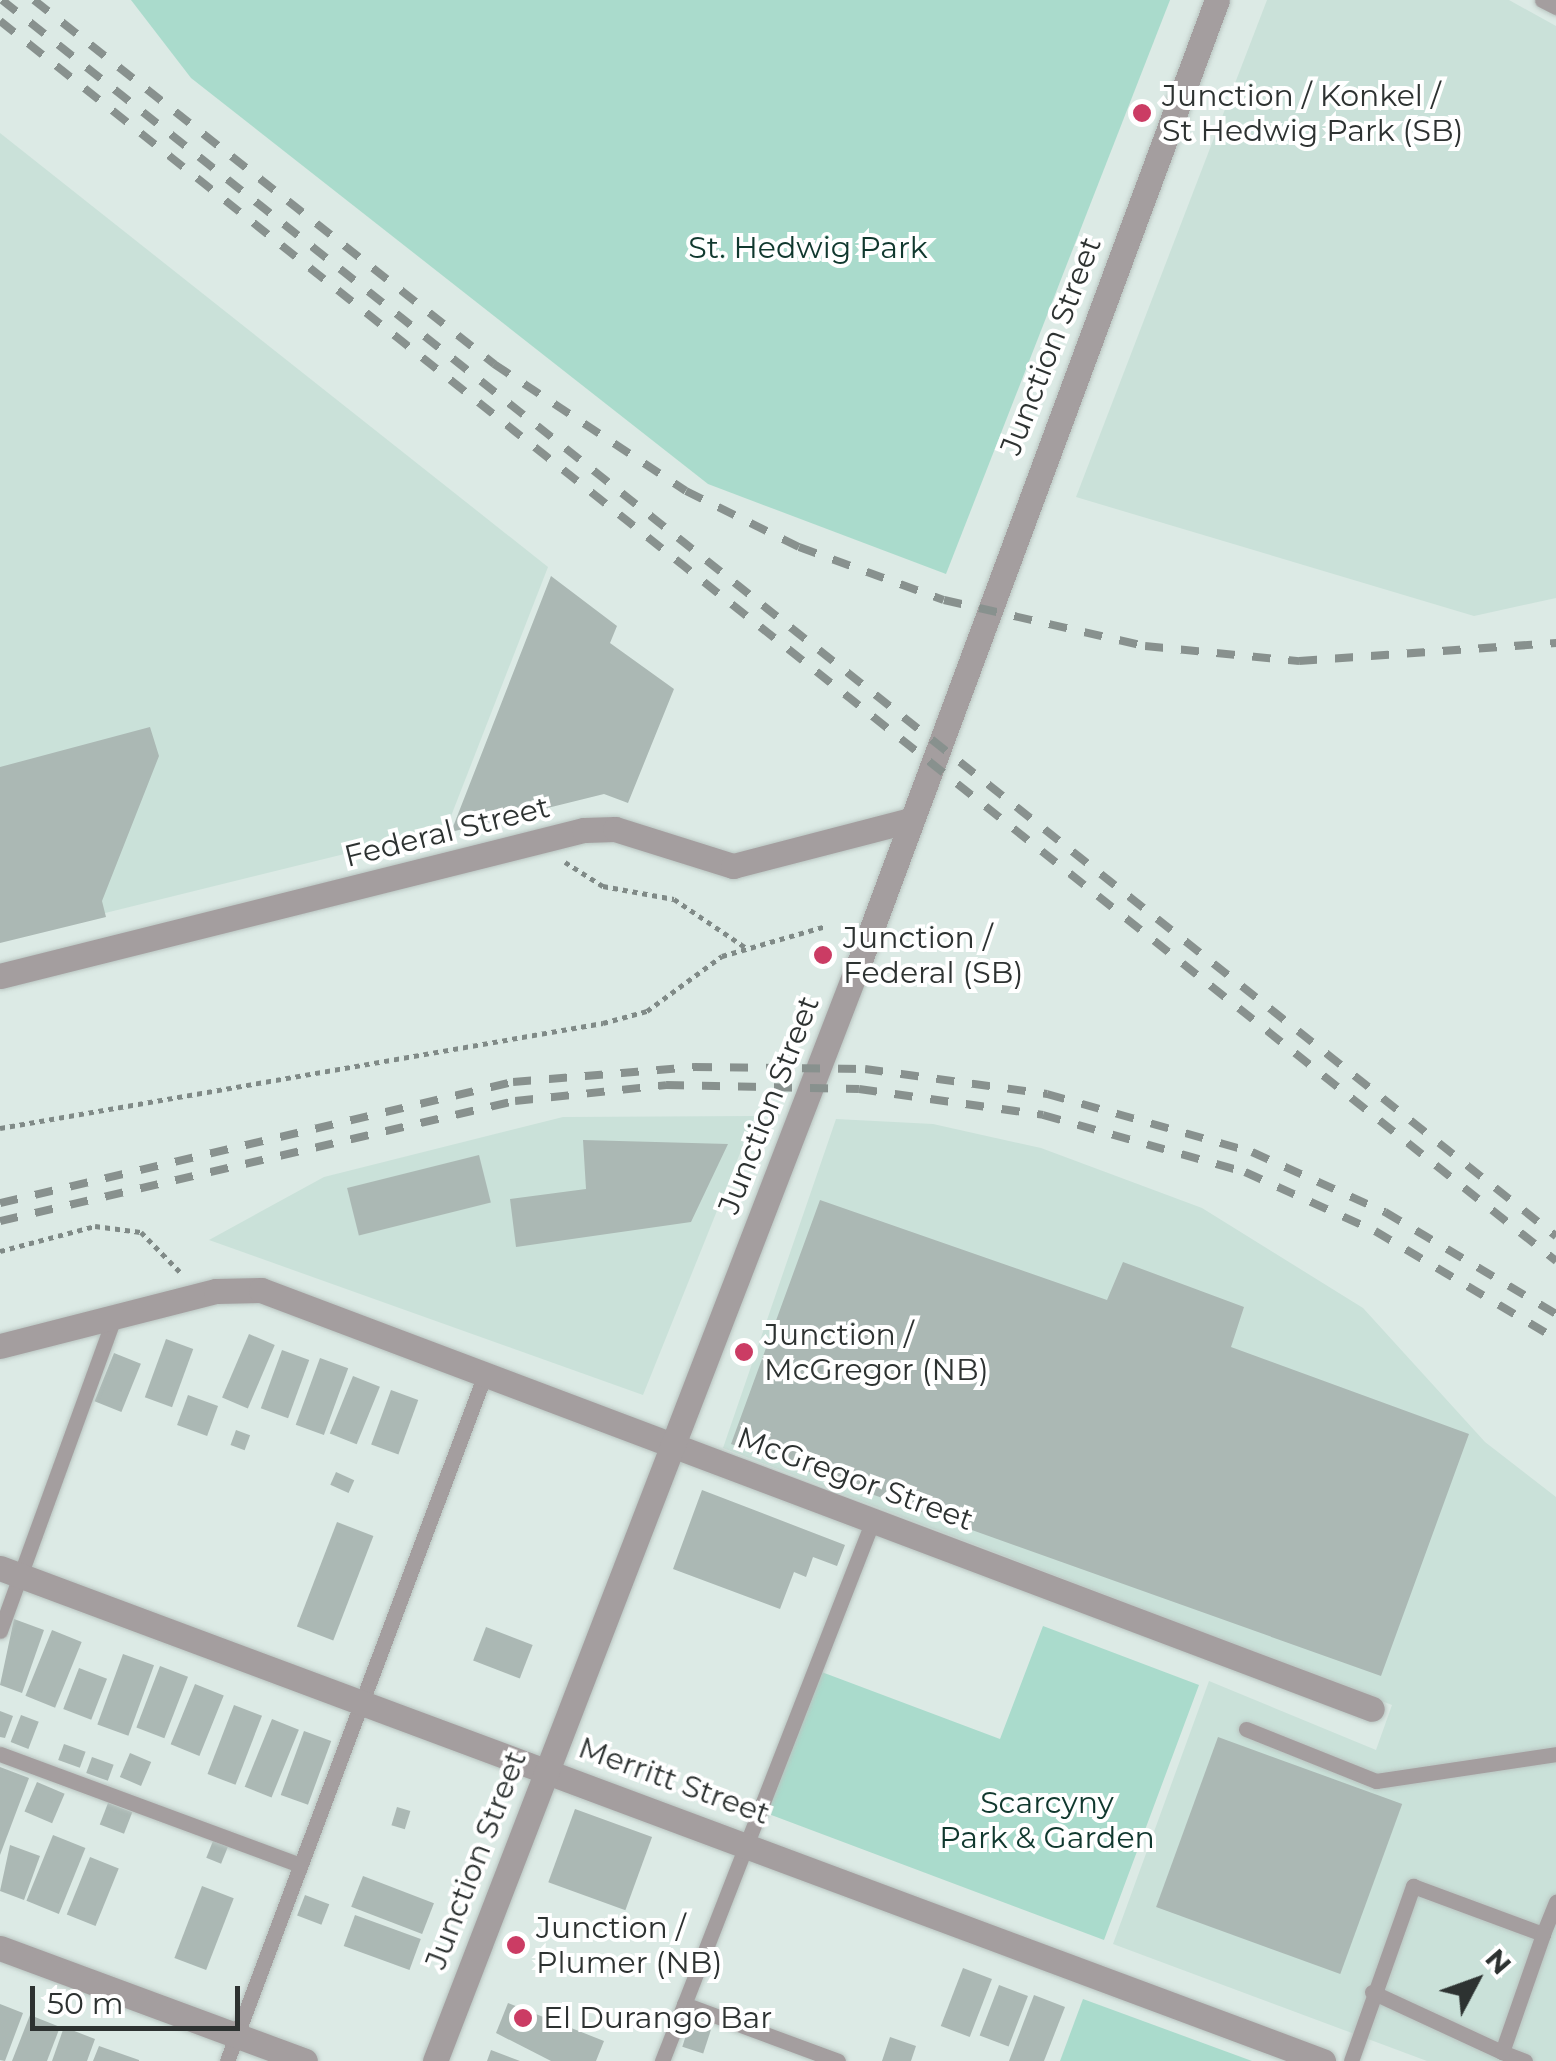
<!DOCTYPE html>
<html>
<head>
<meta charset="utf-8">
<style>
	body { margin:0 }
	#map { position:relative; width:1556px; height:2061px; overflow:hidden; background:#dceae5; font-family:Montserrat,sans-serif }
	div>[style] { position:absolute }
	.built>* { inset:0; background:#cae1d9 }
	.green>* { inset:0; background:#aadbcc }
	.building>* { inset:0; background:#abb8b4; transform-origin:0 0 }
	.path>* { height:5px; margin-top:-2.5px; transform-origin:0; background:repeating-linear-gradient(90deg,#808a87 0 5px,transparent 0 10px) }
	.roads { filter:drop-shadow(0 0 2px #b9c5c1) drop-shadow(0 0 2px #b9c5c1) }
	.service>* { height:15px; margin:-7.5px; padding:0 7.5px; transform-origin:7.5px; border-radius:7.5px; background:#a49e9f }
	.minor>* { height:25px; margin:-12.5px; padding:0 12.5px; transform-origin:12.5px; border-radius:12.5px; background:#a49e9f }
	.tertiary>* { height:25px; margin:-12.5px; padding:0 12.5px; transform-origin:12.5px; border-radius:12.5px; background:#a49e9f }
	.rail>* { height:8px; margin-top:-4px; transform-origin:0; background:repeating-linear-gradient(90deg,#88918e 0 18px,transparent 0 36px) }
	.dots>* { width:28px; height:28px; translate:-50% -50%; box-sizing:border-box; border:5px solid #fff; border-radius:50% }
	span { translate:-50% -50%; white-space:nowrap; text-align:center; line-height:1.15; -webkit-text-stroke:8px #fff; paint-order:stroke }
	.poi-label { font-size:30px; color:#2d3231 }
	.left { translate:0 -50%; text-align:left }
	.park-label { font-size:30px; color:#10382e }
	.street-label { font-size:30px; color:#2d3231 }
	.north { position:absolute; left:1426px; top:1931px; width:100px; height:100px; -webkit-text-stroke:8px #fff; paint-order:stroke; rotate:49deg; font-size:28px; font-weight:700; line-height:40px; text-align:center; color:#2d3231 }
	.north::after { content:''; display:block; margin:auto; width:35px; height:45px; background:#2d3231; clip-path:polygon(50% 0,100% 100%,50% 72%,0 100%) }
	.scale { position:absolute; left:30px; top:1986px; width:210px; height:45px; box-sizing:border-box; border:5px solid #2d3231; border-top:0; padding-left:12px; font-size:30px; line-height:35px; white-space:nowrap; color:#2d3231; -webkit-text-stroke:8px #fff; paint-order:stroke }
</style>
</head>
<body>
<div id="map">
	<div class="built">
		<div style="clip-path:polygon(1267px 0,1509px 0,1556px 26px,1556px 598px,1474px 616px,1076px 497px)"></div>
		<div style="clip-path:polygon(0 133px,548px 567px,446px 829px,0 939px)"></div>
		<div style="clip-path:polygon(755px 1116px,643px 1395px,209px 1240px,324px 1177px,563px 1117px)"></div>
		<div style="clip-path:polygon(836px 1119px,933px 1124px,1041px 1148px,1202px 1208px,1363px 1308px,1485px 1442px,1556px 1497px,1556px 2061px,1427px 2061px,1113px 1944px,1209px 1681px,1376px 1750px,1392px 1705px,723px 1448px)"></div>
	</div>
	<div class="green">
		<div style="clip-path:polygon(131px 0,1170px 0,946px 574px,708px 484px,191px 78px)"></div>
		<div style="clip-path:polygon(1043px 1626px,1199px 1685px,1104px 1940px,766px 1813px,819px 1671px,1000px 1739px)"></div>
		<div style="clip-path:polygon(1083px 1999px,1252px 2061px,1060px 2061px)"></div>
	</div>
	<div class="building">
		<div style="clip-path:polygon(551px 576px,617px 626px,610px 643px,674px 689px,628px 803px,604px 794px,451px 832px)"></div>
		<div style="clip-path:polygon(150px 727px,159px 756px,102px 901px,106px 917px,0 943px,0 767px)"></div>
		<div style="clip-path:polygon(583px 1140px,728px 1144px,691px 1222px,516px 1247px,510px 1199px,586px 1189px)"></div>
		<div style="left:479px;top:1155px;width:49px;height:136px;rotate:76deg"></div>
		<div style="clip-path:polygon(820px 1200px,1107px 1300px,1123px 1262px,1244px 1307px,1231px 1347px,1469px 1434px,1381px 1676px,731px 1444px)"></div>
		<div style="left:249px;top:1334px;width:28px;height:69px;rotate:23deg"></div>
		<div style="left:166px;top:1339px;width:29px;height:62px;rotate:20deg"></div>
		<div style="left:282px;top:1350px;width:29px;height:62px;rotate:20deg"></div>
		<div style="left:114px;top:1353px;width:29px;height:52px;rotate:22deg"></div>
		<div style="left:320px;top:1358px;width:30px;height:71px;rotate:20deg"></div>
		<div style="left:353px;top:1376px;width:29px;height:62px;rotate:22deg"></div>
		<div style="left:391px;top:1390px;width:29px;height:58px;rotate:20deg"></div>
		<div style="left:188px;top:1395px;width:32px;height:32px;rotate:20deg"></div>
		<div style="left:236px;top:1430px;width:15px;height:16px;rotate:20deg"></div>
		<div style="left:336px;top:1472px;width:20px;height:14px;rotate:24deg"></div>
		<div style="clip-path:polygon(702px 1490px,845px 1545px,837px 1566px,813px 1557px,806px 1577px,794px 1572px,780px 1609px,673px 1569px)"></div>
		<div style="left:337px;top:1522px;width:39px;height:112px;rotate:21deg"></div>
		<div style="clip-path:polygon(14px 1619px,44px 1630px,22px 1693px,0 1685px)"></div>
		<div style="left:486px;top:1627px;width:50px;height:36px;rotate:21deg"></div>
		<div style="left:52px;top:1630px;width:32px;height:71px;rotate:22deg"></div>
		<div style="left:123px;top:1654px;width:33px;height:75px;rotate:20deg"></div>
		<div style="left:160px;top:1666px;width:30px;height:66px;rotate:21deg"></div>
		<div style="left:79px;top:1668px;width:30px;height:44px;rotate:21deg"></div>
		<div style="left:195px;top:1684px;width:31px;height:65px;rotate:22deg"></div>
		<div style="left:234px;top:1705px;width:30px;height:74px;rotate:21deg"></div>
		<div style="clip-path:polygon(0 1711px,13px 1716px,5px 1738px,0 1737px)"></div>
		<div style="left:21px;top:1715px;width:19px;height:29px;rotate:21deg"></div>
		<div style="left:272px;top:1719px;width:29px;height:73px;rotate:22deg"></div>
		<div style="left:304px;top:1731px;width:29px;height:68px;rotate:20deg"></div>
		<div style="left:1218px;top:1737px;width:196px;height:181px;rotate:20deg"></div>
		<div style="left:64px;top:1744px;width:23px;height:17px;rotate:20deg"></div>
		<div style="left:130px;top:1753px;width:23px;height:26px;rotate:23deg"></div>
		<div style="left:92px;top:1757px;width:23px;height:17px;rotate:20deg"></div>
		<div style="clip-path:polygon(0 1767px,29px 1778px,0 1855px)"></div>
		<div style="left:37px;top:1782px;width:30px;height:32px;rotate:23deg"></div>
		<div style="left:108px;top:1803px;width:26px;height:23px;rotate:21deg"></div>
		<div style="left:397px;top:1807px;width:14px;height:19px;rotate:17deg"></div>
		<div style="left:575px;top:1809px;width:82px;height:78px;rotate:20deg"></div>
		<div style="left:53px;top:1835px;width:35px;height:71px;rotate:22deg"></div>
		<div style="left:213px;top:1841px;width:16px;height:18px;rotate:22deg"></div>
		<div style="clip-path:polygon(10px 1845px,40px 1856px,24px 1900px,0 1891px)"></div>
		<div style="left:90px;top:1857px;width:31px;height:62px;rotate:22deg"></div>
		<div style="left:363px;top:1876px;width:76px;height:33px;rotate:21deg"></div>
		<div style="left:202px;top:1886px;width:34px;height:77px;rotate:21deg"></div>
		<div style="left:305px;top:1895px;width:26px;height:22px;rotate:21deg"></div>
		<div style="left:355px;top:1915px;width:70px;height:33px;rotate:20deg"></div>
		<div style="left:963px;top:1968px;width:31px;height:62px;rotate:21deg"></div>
		<div style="left:999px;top:1985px;width:31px;height:54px;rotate:21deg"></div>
		<div style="clip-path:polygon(1034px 1995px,1065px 2007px,1044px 2061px,1009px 2061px)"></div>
		<div style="clip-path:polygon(508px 2003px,604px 2041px,596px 2061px,551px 2061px,496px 2033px)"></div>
		<div style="clip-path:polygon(0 2004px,23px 2013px,5px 2061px,0 2060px)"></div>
		<div style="clip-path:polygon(30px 2015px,60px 2027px,47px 2061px,12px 2061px)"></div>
		<div style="left:690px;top:2023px;width:22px;height:25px;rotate:18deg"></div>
		<div style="clip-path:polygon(64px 2027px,95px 2039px,87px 2061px,52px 2061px)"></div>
		<div style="clip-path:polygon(890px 2037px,916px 2046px,911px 2061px,882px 2061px)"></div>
		<div style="clip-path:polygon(99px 2046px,139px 2060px,139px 2061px,93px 2061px)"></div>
		<div style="clip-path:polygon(491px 2050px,520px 2061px,487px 2061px)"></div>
	</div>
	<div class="path">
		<div style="left:565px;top:862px;width:45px;rotate:32.3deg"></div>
		<div style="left:603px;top:886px;width:72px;rotate:10.4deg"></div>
		<div style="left:674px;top:899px;width:86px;rotate:34.1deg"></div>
		<div style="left:0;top:1128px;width:612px;rotate:-9.88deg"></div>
		<div style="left:603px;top:1023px;width:46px;rotate:-15.3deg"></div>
		<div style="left:647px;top:1011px;width:93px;rotate:-36.3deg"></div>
		<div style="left:722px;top:956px;width:108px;rotate:-16.1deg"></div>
		<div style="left:0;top:1251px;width:98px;rotate:-14.7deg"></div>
		<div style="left:95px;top:1226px;width:46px;rotate:7.4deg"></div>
		<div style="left:141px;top:1232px;width:57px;rotate:45.7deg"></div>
	</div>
	<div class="roads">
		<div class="service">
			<div style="left:1542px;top:0;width:16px;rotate:27deg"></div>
			<div style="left:0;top:1631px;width:336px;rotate:-70deg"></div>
			<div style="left:1246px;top:1729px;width:140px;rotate:21.8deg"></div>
			<div style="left:1376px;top:1781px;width:182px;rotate:-8.5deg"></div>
			<div style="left:0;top:1754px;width:320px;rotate:20.3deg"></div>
			<div style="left:1372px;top:1992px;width:143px;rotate:24.8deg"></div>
			<div style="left:684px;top:2004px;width:164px;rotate:20.3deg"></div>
			<div style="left:227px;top:2061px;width:731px;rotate:-69.41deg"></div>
			<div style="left:662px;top:2061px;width:581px;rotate:-68.69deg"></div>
			<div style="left:1351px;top:2061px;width:186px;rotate:-70.5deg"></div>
			<div style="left:1413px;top:1886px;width:139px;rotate:20.3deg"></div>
			<div style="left:1543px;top:1934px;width:35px;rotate:-68deg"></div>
			<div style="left:1525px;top:2061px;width:25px;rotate:-159deg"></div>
			<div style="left:1502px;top:2052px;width:125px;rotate:-70.8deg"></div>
		</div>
		<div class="minor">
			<div style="left:0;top:976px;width:602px;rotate:-14.04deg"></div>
			<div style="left:584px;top:830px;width:31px;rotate:-2deg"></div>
			<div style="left:615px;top:829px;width:124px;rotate:17.4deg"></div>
			<div style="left:733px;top:866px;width:180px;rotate:-14.5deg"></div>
			<div style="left:0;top:1346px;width:223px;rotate:-14.3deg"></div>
			<div style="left:216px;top:1291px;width:45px;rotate:-1.3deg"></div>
			<div style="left:261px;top:1290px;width:1187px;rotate:20.66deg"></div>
			<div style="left:0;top:1568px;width:1412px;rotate:20.44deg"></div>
			<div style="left:0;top:1948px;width:325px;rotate:20.3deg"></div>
		</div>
		<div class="tertiary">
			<div style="left:435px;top:2061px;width:1177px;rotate:-68.89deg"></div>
			<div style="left:859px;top:963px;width:1027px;rotate:-69.61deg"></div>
		</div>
	</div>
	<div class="rail">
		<div style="left:2px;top:0;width:1986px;rotate:38.5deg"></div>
		<div style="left:34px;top:0;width:587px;rotate:38.35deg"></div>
		<div style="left:494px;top:364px;width:230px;rotate:33.5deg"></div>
		<div style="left:686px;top:491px;width:126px;rotate:26.4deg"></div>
		<div style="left:799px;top:547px;width:154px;rotate:20.1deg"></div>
		<div style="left:944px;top:600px;width:206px;rotate:12.9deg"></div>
		<div style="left:1145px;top:646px;width:155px;rotate:5.6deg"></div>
		<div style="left:1299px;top:661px;width:258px;rotate:-4deg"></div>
		<div style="left:0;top:21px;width:1990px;rotate:38.55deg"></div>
		<div style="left:0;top:1203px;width:527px;rotate:-13.27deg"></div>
		<div style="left:513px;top:1082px;width:182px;rotate:-4.7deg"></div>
		<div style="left:694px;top:1067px;width:171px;rotate:0.7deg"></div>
		<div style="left:865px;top:1069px;width:184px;rotate:7.8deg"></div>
		<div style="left:1047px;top:1094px;width:213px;rotate:15.8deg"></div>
		<div style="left:1252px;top:1152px;width:146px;rotate:24.3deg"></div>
		<div style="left:1385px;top:1212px;width:199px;rotate:30.8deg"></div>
		<div style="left:0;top:1221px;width:529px;rotate:-13.12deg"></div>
		<div style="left:515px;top:1101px;width:152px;rotate:-6deg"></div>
		<div style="left:666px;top:1085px;width:193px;rotate:1.2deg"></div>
		<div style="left:859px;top:1089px;width:186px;rotate:8deg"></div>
		<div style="left:1043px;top:1115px;width:210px;rotate:15.8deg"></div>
		<div style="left:1245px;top:1172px;width:143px;rotate:24.4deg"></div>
		<div style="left:1375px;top:1231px;width:211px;rotate:30.8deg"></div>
	</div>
	<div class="dots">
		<div style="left:1142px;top:113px;background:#cb3c64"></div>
		<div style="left:823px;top:955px;background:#cb3c64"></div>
		<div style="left:744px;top:1352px;background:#cb3c64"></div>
		<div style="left:516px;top:1945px;background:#cb3c64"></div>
		<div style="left:523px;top:2018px;background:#cb3c64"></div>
	</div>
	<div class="poi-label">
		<span class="left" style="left:1162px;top:113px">Junction / Konkel /<br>St Hedwig Park (SB)</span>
		<span class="left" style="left:843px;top:955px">Junction /<br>Federal (SB)</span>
		<span class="left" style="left:764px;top:1352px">Junction /<br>McGregor (NB)</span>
		<span class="left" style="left:536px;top:1945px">Junction /<br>Plumer (NB)</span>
		<span class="left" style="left:543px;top:2018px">El Durango Bar</span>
	</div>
	<div class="park-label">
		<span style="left:808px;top:248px">St. Hedwig Park</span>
		<span style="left:1047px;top:1820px">Scarcyny<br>Park &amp; Garden</span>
	</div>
	<div class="street-label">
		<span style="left:1051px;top:346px;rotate:-69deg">Junction Street</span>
		<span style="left:447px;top:832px;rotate:-14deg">Federal Street</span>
		<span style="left:769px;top:1105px;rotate:-69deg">Junction Street</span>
		<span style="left:855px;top:1479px;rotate:20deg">McGregor Street</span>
		<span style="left:674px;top:1781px;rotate:20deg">Merritt Street</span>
		<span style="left:476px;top:1860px;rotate:-69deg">Junction Street</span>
	</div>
	<div class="north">N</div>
	<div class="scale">50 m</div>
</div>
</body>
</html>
